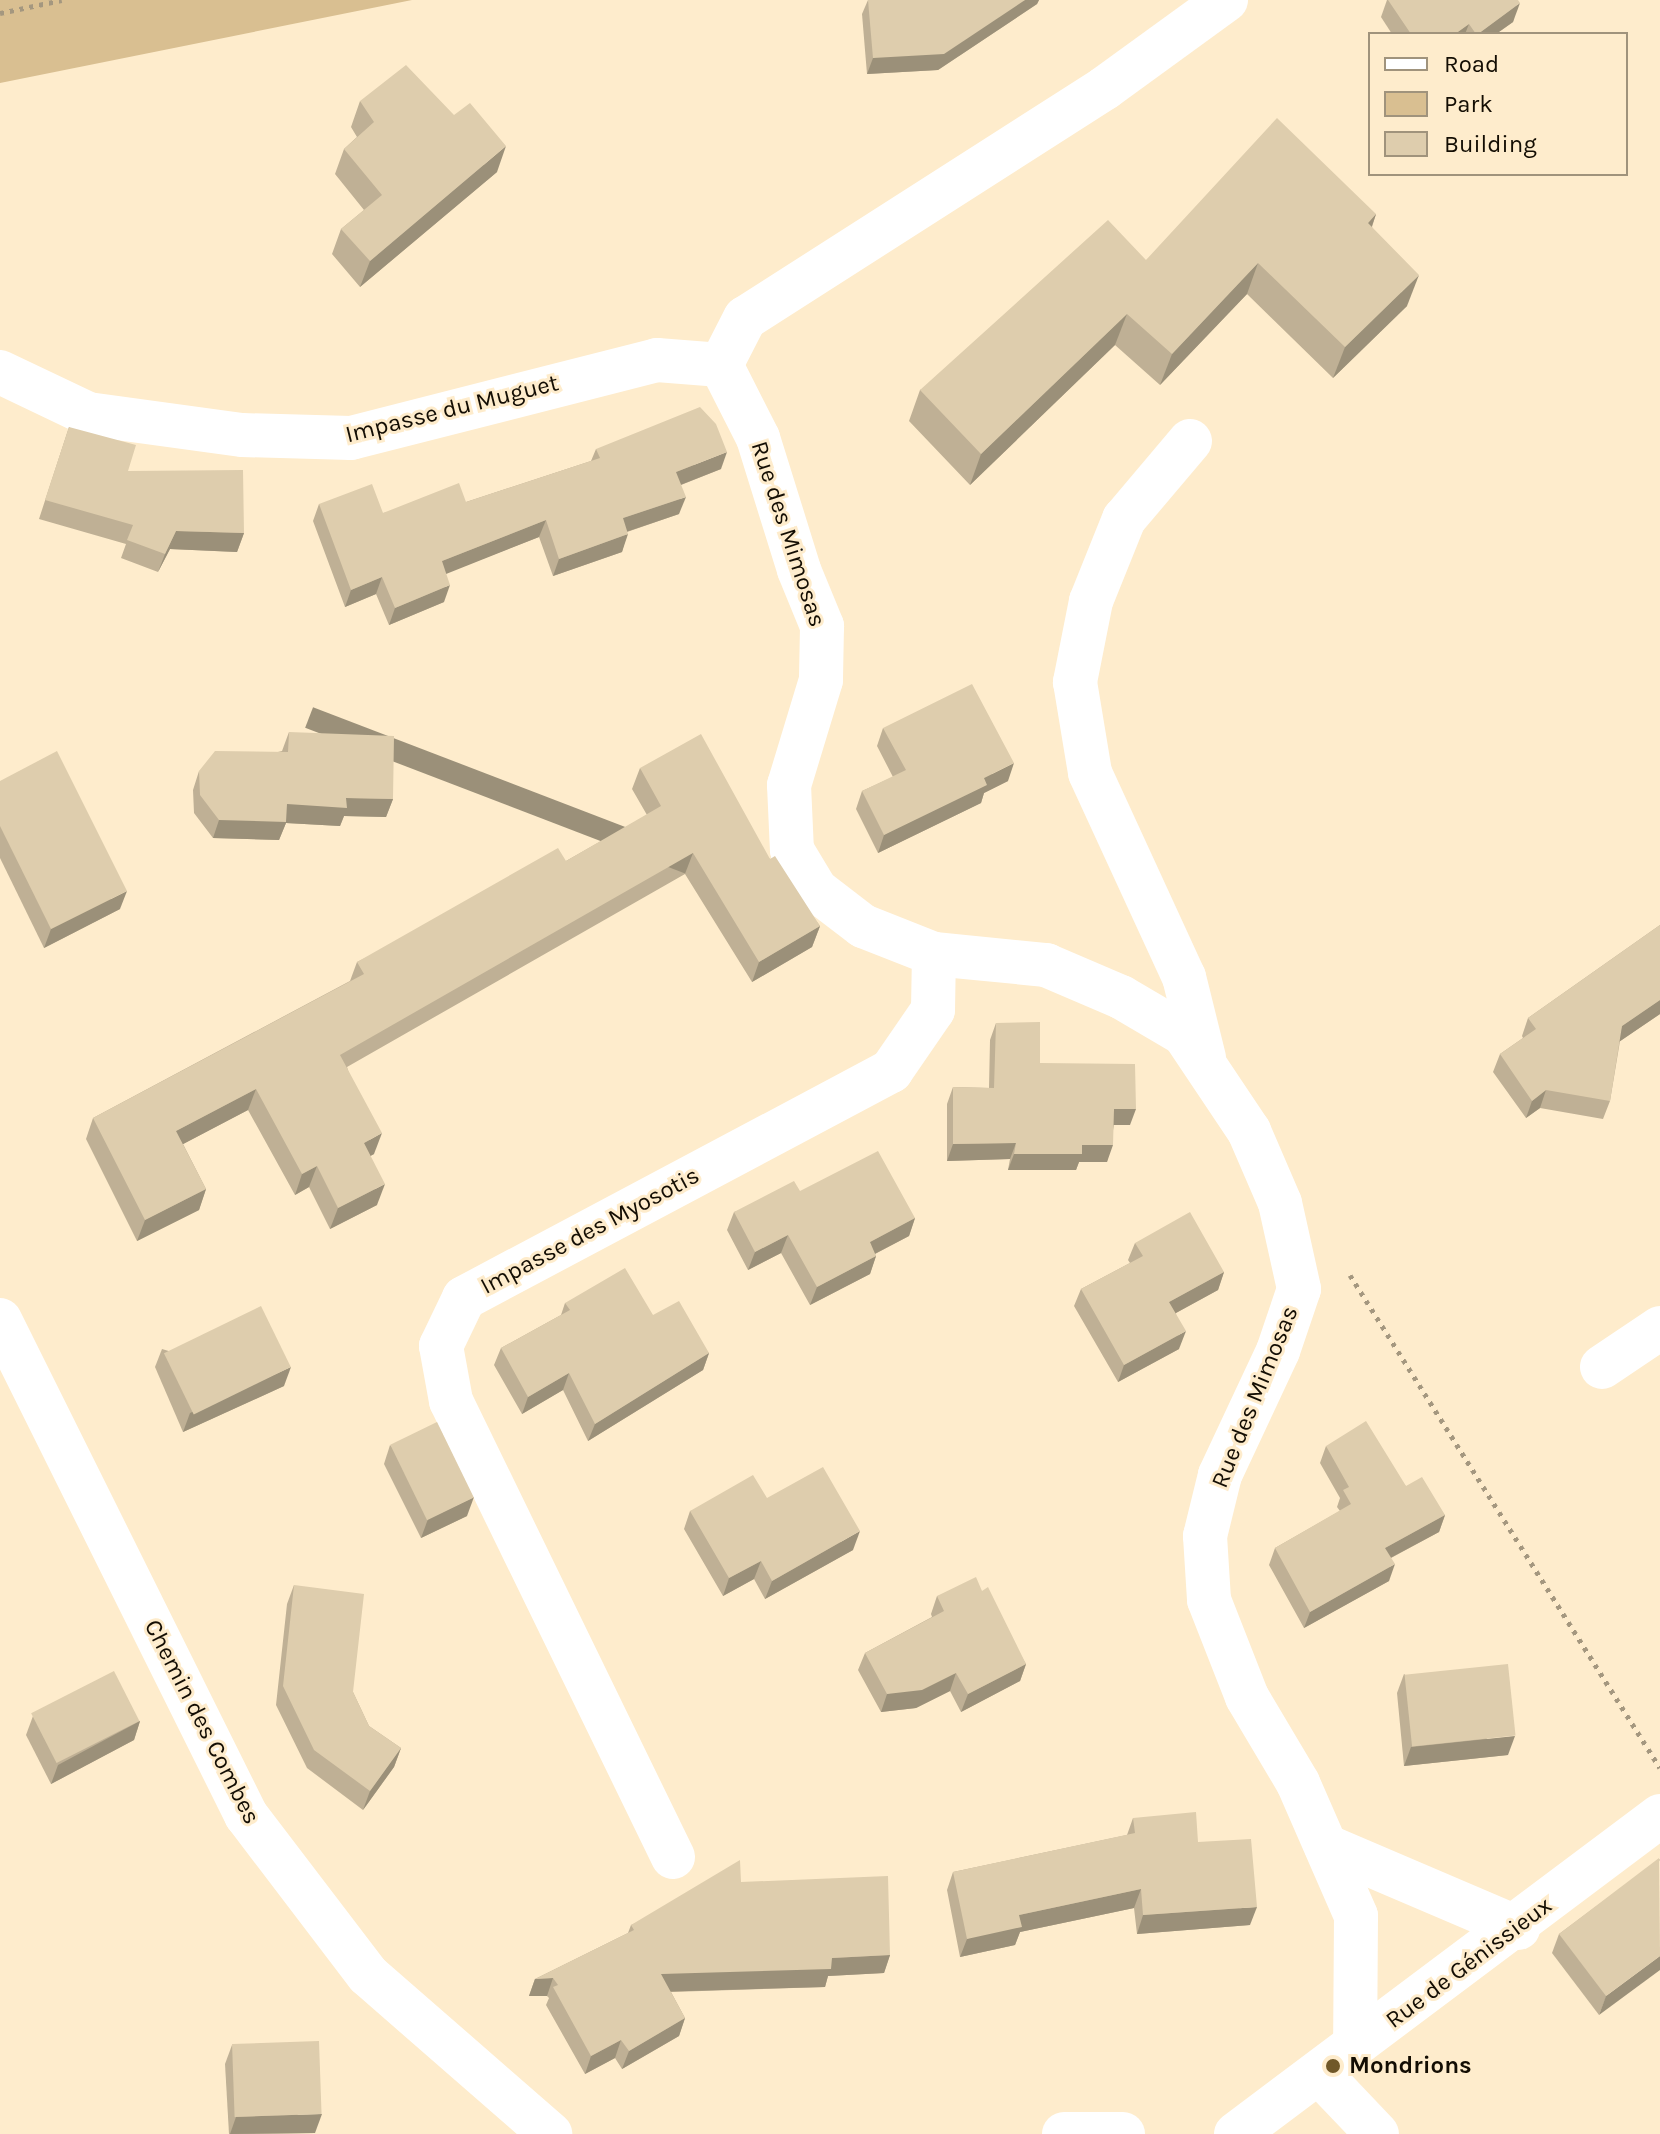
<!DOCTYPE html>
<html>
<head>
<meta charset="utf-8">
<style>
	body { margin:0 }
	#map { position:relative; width:1660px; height:2134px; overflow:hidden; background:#feeccc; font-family:Karla,sans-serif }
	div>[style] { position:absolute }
	.green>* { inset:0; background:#d9bf91 }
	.path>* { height:5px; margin-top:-2.5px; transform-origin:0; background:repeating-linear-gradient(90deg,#a4977f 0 4px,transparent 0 10px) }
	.minor>* { height:44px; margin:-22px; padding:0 22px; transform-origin:22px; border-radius:22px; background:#fff }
	.wall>* { inset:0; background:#bfb095 }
	.shaded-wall>* { inset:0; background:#9b9079; transform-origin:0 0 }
	.building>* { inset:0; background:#decdad; transform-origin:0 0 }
	.dots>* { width:22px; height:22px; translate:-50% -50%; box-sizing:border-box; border:4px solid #feeccc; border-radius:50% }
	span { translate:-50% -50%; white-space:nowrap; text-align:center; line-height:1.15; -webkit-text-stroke:6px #feeccc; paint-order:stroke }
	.street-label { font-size:24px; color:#130d03 }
	.poi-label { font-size:24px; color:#130d03; font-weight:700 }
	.left { translate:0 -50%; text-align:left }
	.legend { position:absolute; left:1368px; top:32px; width:260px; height:144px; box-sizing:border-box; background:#feeccc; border:2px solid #a0937c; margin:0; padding:10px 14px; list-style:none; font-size:24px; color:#130d03 }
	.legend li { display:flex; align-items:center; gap:16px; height:40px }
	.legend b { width:40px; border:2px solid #a0937c }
</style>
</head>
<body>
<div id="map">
	<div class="green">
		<div style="clip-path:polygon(0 0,412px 0,0 83px)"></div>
	</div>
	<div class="path">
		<div style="left:0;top:13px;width:63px;rotate:-11.8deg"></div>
		<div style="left:1350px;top:1275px;width:582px;rotate:57.84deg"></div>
	</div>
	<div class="minor">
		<div style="left:1226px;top:0;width:150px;rotate:144deg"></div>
		<div style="left:1105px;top:88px;width:427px;rotate:147.4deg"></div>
		<div style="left:745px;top:318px;width:53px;rotate:117.1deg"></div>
		<div style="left:721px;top:365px;width:82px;rotate:63.1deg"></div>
		<div style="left:758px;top:438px;width:138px;rotate:72.7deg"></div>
		<div style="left:799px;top:570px;width:61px;rotate:67.7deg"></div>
		<div style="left:822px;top:626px;width:54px;rotate:91.1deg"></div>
		<div style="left:821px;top:680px;width:110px;rotate:106.9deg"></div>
		<div style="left:789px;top:785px;width:65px;rotate:87.4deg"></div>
		<div style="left:792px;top:850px;width:47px;rotate:59deg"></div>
		<div style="left:816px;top:890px;width:59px;rotate:37.5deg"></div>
		<div style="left:863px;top:926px;width:76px;rotate:21.5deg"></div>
		<div style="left:934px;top:954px;width:113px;rotate:5.6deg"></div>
		<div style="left:1046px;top:965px;width:82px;rotate:23.1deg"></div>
		<div style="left:1121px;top:997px;width:73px;rotate:30.4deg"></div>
		<div style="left:1184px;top:1034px;width:117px;rotate:56.2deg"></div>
		<div style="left:1249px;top:1131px;width:78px;rotate:66.7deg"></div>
		<div style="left:1280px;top:1203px;width:88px;rotate:77.5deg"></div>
		<div style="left:1299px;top:1289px;width:65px;rotate:108.7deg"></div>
		<div style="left:1278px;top:1351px;width:137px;rotate:115.1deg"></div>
		<div style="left:1220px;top:1475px;width:63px;rotate:103.8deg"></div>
		<div style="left:1205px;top:1536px;width:64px;rotate:86.4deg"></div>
		<div style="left:1209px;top:1600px;width:104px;rotate:68.6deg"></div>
		<div style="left:1247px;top:1697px;width:100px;rotate:59.3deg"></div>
		<div style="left:1298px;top:1783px;width:145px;rotate:66.4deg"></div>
		<div style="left:1356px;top:1916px;width:131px;rotate:90.4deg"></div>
		<div style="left:0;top:372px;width:98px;rotate:25.5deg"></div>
		<div style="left:88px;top:414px;width:155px;rotate:7.8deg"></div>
		<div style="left:242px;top:435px;width:109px;rotate:1.6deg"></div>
		<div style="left:351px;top:438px;width:316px;rotate:-14.3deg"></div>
		<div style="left:657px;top:360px;width:64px;rotate:4.5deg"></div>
		<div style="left:1190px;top:441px;width:102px;rotate:130.2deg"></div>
		<div style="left:1124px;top:519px;width:88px;rotate:111.9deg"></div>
		<div style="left:1091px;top:601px;width:83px;rotate:101.2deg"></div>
		<div style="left:1075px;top:682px;width:92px;rotate:80.6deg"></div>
		<div style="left:1090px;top:773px;width:225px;rotate:65.3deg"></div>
		<div style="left:1184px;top:977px;width:83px;rotate:76.1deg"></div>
		<div style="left:0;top:1320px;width:553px;rotate:63.57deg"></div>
		<div style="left:246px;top:1815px;width:201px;rotate:52.7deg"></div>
		<div style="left:368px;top:1975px;width:242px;rotate:41.1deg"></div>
		<div style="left:1602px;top:1367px;width:70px;rotate:-33.9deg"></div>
		<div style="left:1326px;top:1846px;width:209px;rotate:23.1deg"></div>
		<div style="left:673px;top:1857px;width:507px;rotate:-115.96deg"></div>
		<div style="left:451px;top:1401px;width:56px;rotate:-100.3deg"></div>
		<div style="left:441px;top:1346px;width:53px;rotate:-64.4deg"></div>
		<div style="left:464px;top:1298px;width:484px;rotate:-28deg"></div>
		<div style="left:891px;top:1071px;width:74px;rotate:-55.5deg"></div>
		<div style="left:933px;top:1010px;width:56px;rotate:-89deg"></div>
		<div style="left:1319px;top:2073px;width:84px;rotate:46.4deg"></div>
		<div style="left:1064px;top:2134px;width:59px"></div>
		<div style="left:1236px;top:2134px;width:530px;rotate:-36.87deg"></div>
	</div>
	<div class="wall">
		<div style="clip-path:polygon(868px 0,1039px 0,1037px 4px,938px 70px,867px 74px,862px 14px)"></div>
		<div style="clip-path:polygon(1387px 0,1518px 0,1513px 22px,1496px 34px,1392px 34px,1381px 17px)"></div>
		<div style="clip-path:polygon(360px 101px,497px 172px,360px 287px,332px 254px,341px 229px,364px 210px,335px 174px,344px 149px,357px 137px,351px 127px)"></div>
		<div style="clip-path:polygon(1376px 214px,1372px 227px,1407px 306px,1333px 378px,1247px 294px,1160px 385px,1115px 345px,970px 485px,909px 421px,920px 390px,1146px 260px)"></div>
		<div style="clip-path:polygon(69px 427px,128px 471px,244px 533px,237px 552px,170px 549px,158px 572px,121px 558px,126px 544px,39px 519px)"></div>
		<div style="clip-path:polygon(596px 449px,721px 469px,681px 485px,679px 514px,627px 532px,622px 552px,553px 576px,539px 537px,446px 573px,444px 602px,389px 625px,376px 594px,345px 607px,313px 521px,319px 504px,383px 513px,466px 502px,591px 461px)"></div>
		<div style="clip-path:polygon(883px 728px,1008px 781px,984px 793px,981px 803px,878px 853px,856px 809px,862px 791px,893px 777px,877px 746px)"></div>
		<div style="clip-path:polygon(289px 732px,393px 799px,386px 817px,344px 816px,340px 826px,286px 823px,279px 840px,213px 838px,194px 813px,193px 790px,199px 771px,282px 751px)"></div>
		<div style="clip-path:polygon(640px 768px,770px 859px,820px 926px,812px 947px,752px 982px,685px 874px,347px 1067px,374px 1154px,370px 1156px,377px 1205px,330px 1229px,309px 1187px,295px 1195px,248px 1110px,183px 1144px,206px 1189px,199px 1210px,137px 1241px,86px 1139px,93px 1118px,350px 981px,357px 962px,566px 861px,647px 815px,632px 789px)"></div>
		<div style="clip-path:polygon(0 781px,120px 909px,44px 948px,0 858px)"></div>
		<div style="clip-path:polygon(1660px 925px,1660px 1014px,1620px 1041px,1610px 1101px,1603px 1119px,1540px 1108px,1526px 1118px,1493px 1072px,1500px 1054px,1523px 1038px,1522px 1036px,1528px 1018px)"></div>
		<div style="clip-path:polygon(996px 1023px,1040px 1063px,1130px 1125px,1114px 1125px,1107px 1162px,1079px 1162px,1076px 1170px,1008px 1170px,1010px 1159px,947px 1161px,947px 1104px,953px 1087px,989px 1088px,990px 1040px)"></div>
		<div style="clip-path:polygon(800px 1191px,915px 1218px,909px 1236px,875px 1254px,876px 1256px,870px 1274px,810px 1305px,781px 1253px,748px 1270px,727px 1230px,734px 1212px)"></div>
		<div style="clip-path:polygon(1135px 1243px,1224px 1272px,1218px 1290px,1176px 1313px,1179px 1349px,1118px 1382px,1074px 1306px,1081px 1289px,1130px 1263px,1128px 1260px)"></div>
		<div style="clip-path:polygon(565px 1303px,653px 1315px,709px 1353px,703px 1370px,588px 1441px,563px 1390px,522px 1414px,494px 1365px,501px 1348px,561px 1315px)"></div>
		<div style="clip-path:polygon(162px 1349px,284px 1386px,183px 1432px,155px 1367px)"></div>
		<div style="clip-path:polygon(390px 1445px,467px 1516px,421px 1538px,384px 1464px)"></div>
		<div style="clip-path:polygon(1326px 1446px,1406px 1486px,1445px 1515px,1439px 1532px,1391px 1558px,1389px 1581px,1304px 1628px,1269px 1565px,1275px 1548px,1340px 1511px,1337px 1507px,1340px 1498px,1320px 1463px)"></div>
		<div style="clip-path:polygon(767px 1498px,853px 1550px,765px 1599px,754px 1579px,723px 1596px,684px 1529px,690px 1511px)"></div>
		<div style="clip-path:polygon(294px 1585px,353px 1692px,369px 1726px,401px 1748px,394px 1767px,363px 1810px,307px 1768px,276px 1705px,287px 1604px)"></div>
		<div style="clip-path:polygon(982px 1591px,1026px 1664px,1020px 1681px,961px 1712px,950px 1691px,916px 1708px,881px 1712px,858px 1670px,865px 1653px,932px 1617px,931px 1614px,937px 1596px)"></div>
		<div style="clip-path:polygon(1404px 1674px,1508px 1755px,1404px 1766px,1397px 1693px)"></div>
		<div style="clip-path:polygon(33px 1716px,140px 1721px,134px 1740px,51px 1784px,26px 1735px)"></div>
		<div style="clip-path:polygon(1133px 1818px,1198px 1842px,1250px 1925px,1137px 1934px,1134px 1908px,1020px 1932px,1015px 1945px,960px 1957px,947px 1890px,953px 1872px,1127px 1835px)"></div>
		<div style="clip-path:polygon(1660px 1859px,1599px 2015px,1552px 1953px,1559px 1934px)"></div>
		<div style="clip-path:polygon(741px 1882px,890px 1955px,884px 1973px,828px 1976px,825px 1987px,671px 1992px,685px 2018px,679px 2036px,622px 2069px,615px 2058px,585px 2074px,546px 2005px,549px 1998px,547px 1996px,529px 1996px,535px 1979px,628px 1933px,631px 1925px)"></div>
		<div style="clip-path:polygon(232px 2045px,315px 2133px,229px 2134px,225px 2064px)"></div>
	</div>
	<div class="shaded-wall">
		<div style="clip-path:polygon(1025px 0,1039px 0,1037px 4px,938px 70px,867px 74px,873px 58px)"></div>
		<div style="clip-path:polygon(1520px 3px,1513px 22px,1496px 34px,1478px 34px)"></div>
		<div style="clip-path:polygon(1469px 24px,1465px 34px,1455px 34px)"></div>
		<div style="clip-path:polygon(506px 146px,497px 172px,360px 287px,370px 261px)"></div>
		<div style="clip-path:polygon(1376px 214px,1365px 246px,1368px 223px)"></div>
		<div style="clip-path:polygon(1258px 263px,1247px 294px,1160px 385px,1172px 354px)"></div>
		<div style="clip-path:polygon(1419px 275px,1407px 306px,1333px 378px,1345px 347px)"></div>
		<div style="clip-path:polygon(1127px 314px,1115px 345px,970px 485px,981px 454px)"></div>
		<div style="clip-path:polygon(727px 452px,721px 469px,670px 489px,676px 472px)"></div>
		<div style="clip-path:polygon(686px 497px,679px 514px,617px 535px,623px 518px)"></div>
		<div style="clip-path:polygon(546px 520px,539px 537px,436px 578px,442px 561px)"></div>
		<div style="clip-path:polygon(176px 531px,244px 533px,237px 552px,170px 549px,158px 572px,165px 554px)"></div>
		<div style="clip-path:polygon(628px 534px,622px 552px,553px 576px,559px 559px)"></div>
		<div style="clip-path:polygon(382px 577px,376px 594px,345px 607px,351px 590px)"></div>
		<div style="clip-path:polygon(450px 585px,444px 602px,389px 625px,395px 608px)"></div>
		<div style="clip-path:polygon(1014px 763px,1008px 781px,984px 793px,981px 803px,878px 853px,884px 835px,984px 778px)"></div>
		<div style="clip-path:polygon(346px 798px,393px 799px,386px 817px,344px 816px,340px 826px,286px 823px,279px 840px,213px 838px,219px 820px,287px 804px)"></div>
		<div style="left:693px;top:853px;width:22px;height:407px;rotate:111deg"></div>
		<div style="clip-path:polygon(127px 891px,120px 909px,44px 948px,51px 929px)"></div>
		<div style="clip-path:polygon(820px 926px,812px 947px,752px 982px,759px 962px)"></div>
		<div style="clip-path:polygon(1660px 1000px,1660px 1014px,1616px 1044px,1622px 1026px)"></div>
		<div style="clip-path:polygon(256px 1089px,248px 1110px,168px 1152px,176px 1131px)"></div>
		<div style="clip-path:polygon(1546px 1090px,1540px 1108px,1526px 1118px,1532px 1101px)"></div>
		<div style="clip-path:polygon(1114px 1109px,1136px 1109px,1130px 1125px,1108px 1125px)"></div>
		<div style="clip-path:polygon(382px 1133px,374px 1154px,356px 1164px,364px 1143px)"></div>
		<div style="clip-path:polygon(1016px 1143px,1010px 1159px,947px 1161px,953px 1144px)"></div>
		<div style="clip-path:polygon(1082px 1145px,1113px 1145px,1107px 1162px,1079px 1162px,1076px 1170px,1008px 1170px,1014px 1154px)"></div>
		<div style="clip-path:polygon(317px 1166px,309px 1187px,295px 1195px,302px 1174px)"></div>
		<div style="clip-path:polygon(385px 1184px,377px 1205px,330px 1229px,338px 1208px)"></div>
		<div style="clip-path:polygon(206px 1189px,199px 1210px,137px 1241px,145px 1220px)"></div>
		<div style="clip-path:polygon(915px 1218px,909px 1236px,863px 1260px,870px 1242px)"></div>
		<div style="clip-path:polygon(788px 1235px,781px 1253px,748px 1270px,755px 1252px)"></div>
		<div style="clip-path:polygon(876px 1256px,870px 1274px,810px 1305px,817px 1287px)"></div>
		<div style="clip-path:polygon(1224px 1272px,1218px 1290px,1163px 1320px,1169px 1302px)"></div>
		<div style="clip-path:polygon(1186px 1331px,1179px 1349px,1118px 1382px,1124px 1365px)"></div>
		<div style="clip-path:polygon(709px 1353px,703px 1370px,588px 1441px,595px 1424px)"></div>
		<div style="clip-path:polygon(291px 1367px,284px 1386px,183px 1432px,190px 1413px)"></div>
		<div style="clip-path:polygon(569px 1373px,563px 1390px,522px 1414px,528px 1397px)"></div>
		<div style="clip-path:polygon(474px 1497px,467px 1516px,421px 1538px,428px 1519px)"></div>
		<div style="clip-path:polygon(1445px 1515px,1439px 1532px,1379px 1564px,1385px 1548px)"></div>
		<div style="clip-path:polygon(860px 1531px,853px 1550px,765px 1599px,772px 1581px)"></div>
		<div style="clip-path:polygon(761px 1561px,754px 1579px,723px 1596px,729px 1578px)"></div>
		<div style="clip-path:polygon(1395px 1564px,1389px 1581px,1304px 1628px,1310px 1612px)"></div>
		<div style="clip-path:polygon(1026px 1664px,1020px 1681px,961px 1712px,968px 1694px)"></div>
		<div style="clip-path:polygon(956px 1673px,950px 1691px,916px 1708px,881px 1712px,887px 1694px)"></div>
		<div style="clip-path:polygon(140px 1721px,134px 1740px,51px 1784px,58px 1765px)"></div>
		<div style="clip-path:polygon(1515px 1736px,1508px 1755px,1404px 1766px,1411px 1747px)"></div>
		<div style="clip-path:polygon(401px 1748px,394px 1767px,363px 1810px,370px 1791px)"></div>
		<div style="clip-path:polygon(1141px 1889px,1134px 1908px,1020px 1932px,1015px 1945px,960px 1957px,967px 1939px,1019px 1915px)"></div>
		<div style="clip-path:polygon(1257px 1907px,1250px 1925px,1137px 1934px,1143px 1915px)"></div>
		<div style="clip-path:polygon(890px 1955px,884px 1973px,828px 1976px,825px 1987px,655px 1992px,661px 1974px,832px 1958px)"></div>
		<div style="clip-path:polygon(1660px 1956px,1660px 1970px,1599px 2015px,1606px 1996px)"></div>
		<div style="clip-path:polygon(553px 1978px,547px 1996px,529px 1996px,535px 1979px)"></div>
		<div style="clip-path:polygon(685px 2018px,679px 2036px,622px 2069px,629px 2051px)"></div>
		<div style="clip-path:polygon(621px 2040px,615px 2058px,585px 2074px,591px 2056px)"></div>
		<div style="clip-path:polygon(322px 2114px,315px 2133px,230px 2134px,236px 2117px)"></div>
	</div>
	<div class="building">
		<div style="clip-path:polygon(868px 0,1025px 0,944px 54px,873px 58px)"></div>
		<div style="clip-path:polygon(1388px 0,1518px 0,1520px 3px,1478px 34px,1476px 34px,1469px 24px,1455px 34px,1411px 34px)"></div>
		<div style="clip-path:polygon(406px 65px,454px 115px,470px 103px,506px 146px,370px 261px,341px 229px,382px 195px,344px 149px,374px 122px,360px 101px)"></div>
		<div style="clip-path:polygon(1277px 118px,1376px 214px,1368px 223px,1419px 275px,1345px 347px,1258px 263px,1172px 354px,1127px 314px,981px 454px,920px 390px,1108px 220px,1146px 260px)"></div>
		<div style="clip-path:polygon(700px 407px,716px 424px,727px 452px,676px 472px,686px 497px,623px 518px,628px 534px,559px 559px,546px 520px,442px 561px,450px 585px,395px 608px,382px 577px,351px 590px,319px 504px,372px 484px,383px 513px,459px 483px,466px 502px,600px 458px,596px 449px)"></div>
		<div style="clip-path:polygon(69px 427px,136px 445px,128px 471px,243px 470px,244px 533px,176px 531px,165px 554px,127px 540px,133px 525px,45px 500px)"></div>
		<div style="clip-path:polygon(972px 684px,1014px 763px,984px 778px,987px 785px,884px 835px,862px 791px,906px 770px,883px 728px)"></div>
		<div style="clip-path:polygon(289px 732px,394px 736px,393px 799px,346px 798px,347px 808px,287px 804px,286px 822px,219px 820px,200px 795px,199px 771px,215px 751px,288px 752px)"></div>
		<div style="clip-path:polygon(701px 734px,770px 859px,775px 856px,820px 926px,759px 962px,693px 853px,340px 1055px,382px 1133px,364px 1143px,385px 1184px,338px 1208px,317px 1166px,302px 1174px,256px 1089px,176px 1131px,206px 1189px,145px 1220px,93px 1118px,364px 974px,357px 962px,558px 848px,566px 861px,661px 806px,640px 768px)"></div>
		<div style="clip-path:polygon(57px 751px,127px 891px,51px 929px,0 826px,0 781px)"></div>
		<div style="clip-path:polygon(1660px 925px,1660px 1000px,1622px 1026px,1610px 1101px,1546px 1090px,1532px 1101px,1500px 1054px,1536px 1029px,1528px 1018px)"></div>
		<div style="clip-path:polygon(1040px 1022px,1040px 1063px,1135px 1064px,1136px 1109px,1114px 1109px,1113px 1145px,1082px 1145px,1082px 1154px,1014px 1154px,1016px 1143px,953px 1144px,953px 1087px,994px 1088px,996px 1023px)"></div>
		<div style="clip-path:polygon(878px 1151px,915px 1218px,870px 1242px,876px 1256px,817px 1287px,788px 1235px,755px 1252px,734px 1212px,794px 1181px,800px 1191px)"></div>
		<div style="clip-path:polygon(1190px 1212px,1224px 1272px,1169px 1302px,1186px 1331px,1124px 1365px,1081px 1289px,1143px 1256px,1135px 1243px)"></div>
		<div style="clip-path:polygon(625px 1268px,653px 1315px,679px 1301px,709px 1353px,595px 1424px,569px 1373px,528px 1397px,501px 1348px,570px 1310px,565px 1303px)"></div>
		<div style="left:261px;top:1306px;width:68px;height:108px;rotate:64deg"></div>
		<div style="clip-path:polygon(1366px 1421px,1406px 1486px,1422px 1477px,1445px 1515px,1385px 1548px,1395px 1564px,1310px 1612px,1275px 1548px,1351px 1504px,1343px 1490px,1349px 1487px,1326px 1446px)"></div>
		<div style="left:437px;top:1422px;width:84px;height:52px;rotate:64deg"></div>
		<div style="clip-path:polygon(823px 1467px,860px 1531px,772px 1581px,761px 1561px,729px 1578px,690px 1511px,753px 1475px,767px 1498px)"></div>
		<div style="clip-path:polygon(976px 1577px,982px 1591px,988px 1587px,1026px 1664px,968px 1694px,956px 1673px,922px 1690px,887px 1694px,865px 1653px,944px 1611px,937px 1596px)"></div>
		<div style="clip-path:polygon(294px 1585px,364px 1594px,353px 1692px,369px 1726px,401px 1748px,370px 1791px,314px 1750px,283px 1686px)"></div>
		<div style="left:1508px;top:1664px;width:72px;height:104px;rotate:84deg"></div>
		<div style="left:114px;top:1671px;width:56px;height:93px;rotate:63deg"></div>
		<div style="clip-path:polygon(1196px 1812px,1198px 1842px,1251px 1839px,1257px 1907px,1143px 1915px,1141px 1889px,1019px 1915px,1022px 1927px,967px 1939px,953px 1872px,1135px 1833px,1133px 1818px)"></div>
		<div style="clip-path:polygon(1659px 1858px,1660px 1956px,1606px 1996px,1559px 1934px)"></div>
		<div style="clip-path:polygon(740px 1860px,741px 1882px,888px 1876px,890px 1955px,832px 1958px,831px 1969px,661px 1974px,685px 2018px,629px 2051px,621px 2040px,591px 2056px,553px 1987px,558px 1985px,553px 1978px,535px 1979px,634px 1930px,631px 1925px)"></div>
		<div style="left:319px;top:2041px;width:73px;height:87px;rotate:88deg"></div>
	</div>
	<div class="dots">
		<div style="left:1333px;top:2066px;background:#705829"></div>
	</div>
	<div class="street-label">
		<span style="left:452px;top:409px;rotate:-14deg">Impasse du Muguet</span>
		<span style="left:788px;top:534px;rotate:72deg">Rue des Mimosas</span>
		<span style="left:590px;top:1231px;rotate:-28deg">Impasse des Myosotis</span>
		<span style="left:1255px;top:1397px;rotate:-68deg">Rue des Mimosas</span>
		<span style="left:202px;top:1722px;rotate:63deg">Chemin des Combes</span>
		<span style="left:1469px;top:1963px;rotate:-37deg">Rue de Génissieux</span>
	</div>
	<div class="poi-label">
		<span class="left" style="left:1349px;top:2066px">Mondrions</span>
	</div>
	<ul class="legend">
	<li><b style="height:10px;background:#fff"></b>Road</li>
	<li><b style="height:22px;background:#d9bf91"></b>Park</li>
	<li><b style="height:22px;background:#decdad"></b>Building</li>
	</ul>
</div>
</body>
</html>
